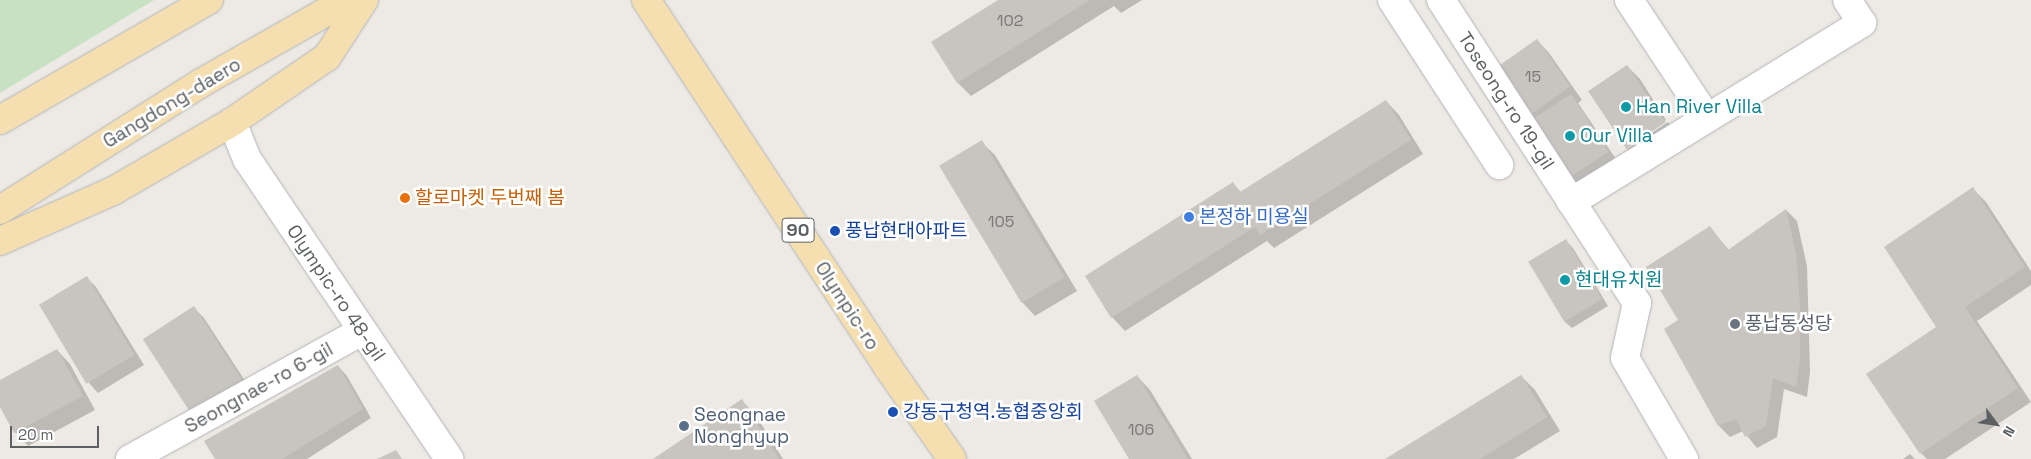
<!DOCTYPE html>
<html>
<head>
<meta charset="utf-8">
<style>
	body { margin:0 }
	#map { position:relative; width:2031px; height:459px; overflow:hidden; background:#ede9e4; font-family:"Space Grotesk","Noto Sans KR",sans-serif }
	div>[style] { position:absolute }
	.green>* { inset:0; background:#c8e1c3 }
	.shadow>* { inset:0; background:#0003 }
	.building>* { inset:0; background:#c8c4c0; transform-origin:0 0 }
	.roads { filter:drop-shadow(0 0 1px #b1b5b7) drop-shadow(0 0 1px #b1b5b7) }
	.minor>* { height:28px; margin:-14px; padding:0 14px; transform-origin:14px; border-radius:14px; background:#fff }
	.major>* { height:28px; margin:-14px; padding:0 14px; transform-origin:14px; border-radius:14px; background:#f5dfb0 }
	.dots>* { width:14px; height:14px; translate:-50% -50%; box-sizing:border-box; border:2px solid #fff; border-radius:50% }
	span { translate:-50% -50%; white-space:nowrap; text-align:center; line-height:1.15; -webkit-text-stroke:5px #fff; paint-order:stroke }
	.number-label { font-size:16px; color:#77797a }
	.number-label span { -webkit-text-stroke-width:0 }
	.shield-label span { padding:1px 4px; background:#fff; border:1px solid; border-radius:4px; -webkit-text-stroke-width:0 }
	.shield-label { font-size:18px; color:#5c6063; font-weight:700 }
	.street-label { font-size:19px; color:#5c6063 }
	.culture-label { font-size:19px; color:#0d838f }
	.left { translate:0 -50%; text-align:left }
	.food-label { font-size:19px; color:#c56008 }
	.shop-label { font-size:19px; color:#366cbe }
	.transit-label { font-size:19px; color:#164399 }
	.worship-label { font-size:19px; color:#5b616d }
	.service-label { font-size:19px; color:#4e5e75 }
	.north { position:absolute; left:1971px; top:399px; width:50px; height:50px; -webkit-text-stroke:4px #fff; paint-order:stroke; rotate:121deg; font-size:14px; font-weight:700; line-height:20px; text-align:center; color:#5c6063 }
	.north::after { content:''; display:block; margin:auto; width:18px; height:22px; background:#5c6063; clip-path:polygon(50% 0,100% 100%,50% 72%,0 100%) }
	.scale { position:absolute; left:10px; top:426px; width:89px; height:22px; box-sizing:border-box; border:2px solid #5c6063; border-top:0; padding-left:6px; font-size:15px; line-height:18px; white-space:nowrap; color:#5c6063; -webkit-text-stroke:4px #fff; paint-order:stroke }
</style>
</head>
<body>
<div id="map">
	<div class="green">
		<div style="clip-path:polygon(0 0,154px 0,0 93px)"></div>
	</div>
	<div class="shadow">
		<div style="clip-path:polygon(1000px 0,1142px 0,1121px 13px,1114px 6px,971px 96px,958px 83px,933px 42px)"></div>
		<div style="clip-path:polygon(1537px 40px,1549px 53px,1582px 100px,1578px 103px,1620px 165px,1583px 190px,1570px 177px,1529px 115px)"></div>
		<div style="clip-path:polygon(1627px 66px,1640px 79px,1666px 120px,1627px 146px,1627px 149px,1668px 122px,1677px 136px,1639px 161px,1626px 148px,1589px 91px)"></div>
		<div style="clip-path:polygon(1386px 101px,1399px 115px,1423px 154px,1274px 248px,1267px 241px,1125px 331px,1112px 317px,1233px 184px,1242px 193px)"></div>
		<div style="clip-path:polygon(981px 142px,995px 155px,1077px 291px,1035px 316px,1022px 302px)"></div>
		<div style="clip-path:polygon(1973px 189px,1986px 202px,2031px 271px,2031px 285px,1977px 321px,2031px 402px,1945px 459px,1927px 459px,1921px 453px,1938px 328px)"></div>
		<div style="clip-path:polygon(1786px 210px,1797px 221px,1807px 266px,1810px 372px,1807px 397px,1784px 389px,1777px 437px,1757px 448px,1743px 431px,1730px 437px,1719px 426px,1679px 320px,1710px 228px,1729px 250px)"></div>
		<div style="clip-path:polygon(1566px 241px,1573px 248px,1608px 306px,1572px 328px,1564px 321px)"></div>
		<div style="clip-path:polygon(87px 278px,96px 287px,144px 365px,98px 393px,89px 383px)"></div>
		<div style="clip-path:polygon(194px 308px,204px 318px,255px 396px,207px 424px)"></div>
		<div style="clip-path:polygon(57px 350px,70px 364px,95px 410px,28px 446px,15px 432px,0 404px,0 381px)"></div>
		<div style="clip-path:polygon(338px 366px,347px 376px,371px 418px,307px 459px,217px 459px)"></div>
		<div style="clip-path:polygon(1137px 376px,1150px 390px,1192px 459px,1130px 459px)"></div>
		<div style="clip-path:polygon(1521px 376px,1535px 390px,1560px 431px,1514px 459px,1388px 459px)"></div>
		<div style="clip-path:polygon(742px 401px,755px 414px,783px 459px,655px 459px)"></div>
		<div style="clip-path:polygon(1910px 454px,1915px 459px,1903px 459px)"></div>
	</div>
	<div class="building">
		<div style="clip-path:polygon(998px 0,1090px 0,957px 83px,931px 42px)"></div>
		<div style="left:1537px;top:39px;width:58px;height:50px;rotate:55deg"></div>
		<div style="left:1627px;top:65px;width:69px;height:47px;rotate:56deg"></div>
		<div style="left:1571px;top:94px;width:69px;height:48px;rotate:57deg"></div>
		<div style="clip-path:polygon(1386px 100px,1411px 140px,1260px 235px,1255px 227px,1111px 318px,1085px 276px,1233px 182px,1240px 192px)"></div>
		<div style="left:982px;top:140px;width:160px;height:50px;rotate:59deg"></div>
		<div style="clip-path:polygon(1973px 187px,2025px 267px,1965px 307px,2018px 388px,1920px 454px,1866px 374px,1936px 327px,1884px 247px)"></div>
		<div style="clip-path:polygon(1786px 209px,1796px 254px,1800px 303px,1800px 360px,1796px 387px,1773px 378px,1766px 426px,1745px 437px,1736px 419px,1718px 426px,1664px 329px,1678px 320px,1646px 267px,1710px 226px,1728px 250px)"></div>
		<div style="left:1566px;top:239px;width:70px;height:44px;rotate:59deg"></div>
		<div style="left:87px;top:276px;width:92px;height:56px;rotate:59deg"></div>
		<div style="left:194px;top:306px;width:95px;height:61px;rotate:57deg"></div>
		<div style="clip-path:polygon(57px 349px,83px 396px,14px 433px,0 407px,0 380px)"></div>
		<div style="clip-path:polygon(338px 365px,363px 409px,282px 459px,215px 459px,204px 441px)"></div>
		<div style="clip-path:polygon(1137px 375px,1188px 459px,1129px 459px,1094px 401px)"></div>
		<div style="clip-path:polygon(1521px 375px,1547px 417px,1480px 459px,1385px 459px)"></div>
		<div style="clip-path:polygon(742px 399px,779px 459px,653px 459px)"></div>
		<div style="clip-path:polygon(396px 450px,402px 459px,377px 459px)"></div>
	</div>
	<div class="roads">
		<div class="minor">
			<div style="left:1392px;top:0;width:197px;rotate:57deg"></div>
			<div style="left:1441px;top:0;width:361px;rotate:57.1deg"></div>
			<div style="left:1637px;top:303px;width:56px;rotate:102.3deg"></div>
			<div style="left:1625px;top:358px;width:117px;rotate:59.7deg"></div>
			<div style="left:1629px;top:0;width:141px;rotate:56.5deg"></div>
			<div style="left:232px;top:122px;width:40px;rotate:68deg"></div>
			<div style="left:247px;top:159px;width:362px;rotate:56deg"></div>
			<div style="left:1571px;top:202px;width:342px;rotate:-31.6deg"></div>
			<div style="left:1862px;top:23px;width:27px;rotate:-123deg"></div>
			<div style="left:130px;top:459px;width:265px;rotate:-28.9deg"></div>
		</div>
		<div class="major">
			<div style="left:646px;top:0;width:438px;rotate:56.6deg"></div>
			<div style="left:887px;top:366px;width:113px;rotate:55deg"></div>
			<div style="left:0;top:120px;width:241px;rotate:-29.9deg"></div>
			<div style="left:0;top:210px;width:238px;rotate:-32.3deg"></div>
			<div style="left:201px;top:83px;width:168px;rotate:-29.6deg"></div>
			<div style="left:0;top:241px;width:124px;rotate:-23.9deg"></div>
			<div style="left:113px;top:191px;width:138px;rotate:-30.1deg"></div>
			<div style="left:232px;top:122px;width:115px;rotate:-34.4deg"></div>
			<div style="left:327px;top:57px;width:68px;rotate:-57deg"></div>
		</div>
	</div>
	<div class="dots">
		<div style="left:1626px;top:107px;background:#0f9aa8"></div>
		<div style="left:1570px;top:136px;background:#0f9aa8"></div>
		<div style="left:405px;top:198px;background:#e8710a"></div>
		<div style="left:1189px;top:217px;background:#3f7fe0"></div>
		<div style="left:835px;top:231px;background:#1a4fb4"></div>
		<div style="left:1565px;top:280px;background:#0f9aa8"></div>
		<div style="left:1735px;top:324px;background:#6b7280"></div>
		<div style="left:893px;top:412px;background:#1a4fb4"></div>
		<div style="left:684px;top:426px;background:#5c6f8a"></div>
	</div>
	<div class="number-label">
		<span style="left:1010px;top:21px">102</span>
		<span style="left:1533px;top:77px">15</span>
		<span style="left:1001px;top:222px">105</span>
		<span style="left:1141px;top:430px">106</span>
	</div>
	<div class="shield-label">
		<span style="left:798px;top:230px">90</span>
	</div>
	<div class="street-label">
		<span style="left:1506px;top:101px;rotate:57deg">Toseong-ro 19-gil</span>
		<span style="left:172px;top:103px;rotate:-31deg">Gangdong-daero</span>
		<span style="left:336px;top:293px;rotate:56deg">Olympic-ro 48-gil</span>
		<span style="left:847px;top:306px;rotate:57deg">Olympic-ro</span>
		<span style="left:259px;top:388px;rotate:-29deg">Seongnae-ro 6-gil</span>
	</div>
	<div class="culture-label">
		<span class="left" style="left:1636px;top:107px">Han River Villa</span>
		<span class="left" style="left:1580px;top:136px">Our Villa</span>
		<span class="left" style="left:1575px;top:280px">현대유치원</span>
	</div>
	<div class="food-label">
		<span class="left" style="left:415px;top:198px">할로마켓 두번째 봄</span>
	</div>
	<div class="shop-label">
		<span class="left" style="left:1199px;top:217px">본정하 미용실</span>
	</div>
	<div class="transit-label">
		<span class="left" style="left:845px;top:231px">풍납현대아파트</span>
		<span class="left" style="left:903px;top:412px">강동구청역.농협중앙회</span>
	</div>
	<div class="worship-label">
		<span class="left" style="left:1745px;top:324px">풍납동성당</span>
	</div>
	<div class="service-label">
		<span class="left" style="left:694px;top:426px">Seongnae<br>Nonghyup</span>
	</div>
	<div class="north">N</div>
	<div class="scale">20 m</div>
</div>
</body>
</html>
